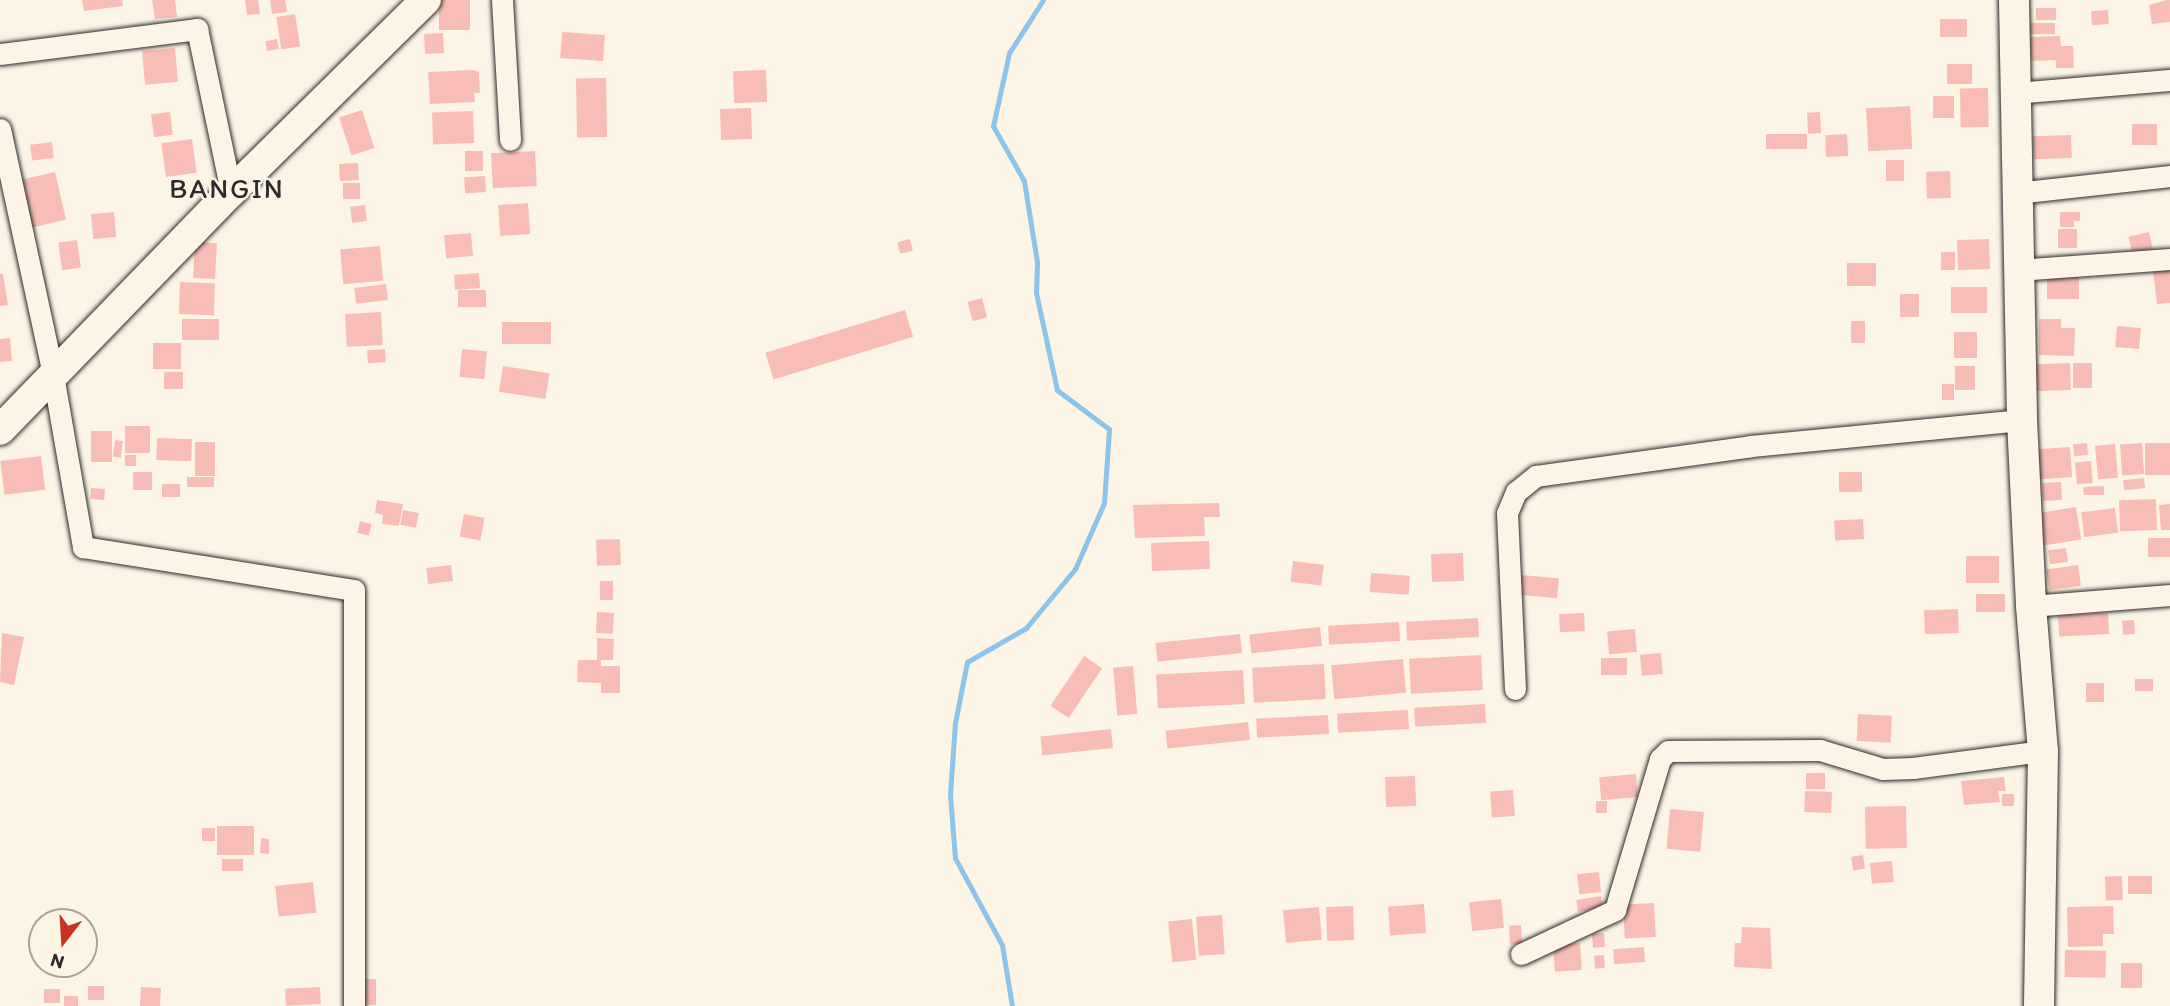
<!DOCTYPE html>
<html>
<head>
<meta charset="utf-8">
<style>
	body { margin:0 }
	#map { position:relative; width:2170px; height:1006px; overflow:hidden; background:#fcf5e5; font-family:Itim,sans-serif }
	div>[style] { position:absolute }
	.stream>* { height:5px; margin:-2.5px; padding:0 2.5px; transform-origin:2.5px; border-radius:2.5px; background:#8dc4eb }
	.building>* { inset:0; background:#f9bdb7; transform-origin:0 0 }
	.roads { filter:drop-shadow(0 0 2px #2b2b2b) drop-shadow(0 0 2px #2b2b2b) }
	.street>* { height:21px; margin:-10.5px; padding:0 10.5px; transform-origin:10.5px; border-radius:10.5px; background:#fcf5e5 }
	.secondary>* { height:30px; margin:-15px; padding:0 15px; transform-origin:15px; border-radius:15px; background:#fcf5e5 }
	span { translate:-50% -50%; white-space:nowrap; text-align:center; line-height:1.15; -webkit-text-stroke:5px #fcf5e5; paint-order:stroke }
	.quarter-label { font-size:28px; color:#2b2b2b; letter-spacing:2px }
	.north { position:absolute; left:28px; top:908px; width:70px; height:70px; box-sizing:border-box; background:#fcf5e5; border:2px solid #a8a49b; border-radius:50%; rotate:197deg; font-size:19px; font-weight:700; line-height:28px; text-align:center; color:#2b2b2b }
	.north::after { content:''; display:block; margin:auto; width:24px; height:32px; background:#c8321e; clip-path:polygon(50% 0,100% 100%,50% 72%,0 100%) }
</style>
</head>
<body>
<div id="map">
	<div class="stream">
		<div style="left:1012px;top:1006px;width:62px;rotate:-99.3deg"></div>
		<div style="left:1002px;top:945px;width:99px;rotate:-118.4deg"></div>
		<div style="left:955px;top:858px;width:64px;rotate:-94.5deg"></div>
		<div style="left:950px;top:794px;width:71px;rotate:-86deg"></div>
		<div style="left:955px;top:723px;width:62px;rotate:-78.9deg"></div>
		<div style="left:967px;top:662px;width:68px;rotate:-30deg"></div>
		<div style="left:1026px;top:628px;width:77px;rotate:-50.3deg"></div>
		<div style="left:1075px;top:569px;width:72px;rotate:-66.3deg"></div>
		<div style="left:1104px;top:503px;width:74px;rotate:-86.1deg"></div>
		<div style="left:1109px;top:429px;width:65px;rotate:-143.1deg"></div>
		<div style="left:1057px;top:390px;width:99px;rotate:-102.2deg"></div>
		<div style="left:1036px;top:293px;width:31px;rotate:-88deg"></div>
		<div style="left:1037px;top:262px;width:82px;rotate:-99.1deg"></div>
		<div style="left:1024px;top:181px;width:63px;rotate:-119.4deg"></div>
		<div style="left:993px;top:126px;width:75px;rotate:-77.6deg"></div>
		<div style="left:1009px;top:53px;width:63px;rotate:-57.3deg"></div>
	</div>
	<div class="building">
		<div style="clip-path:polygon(82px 0,122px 0,123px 6px,84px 11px)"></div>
		<div style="clip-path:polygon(152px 0,175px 0,177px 17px,155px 19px)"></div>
		<div style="clip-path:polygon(245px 0,258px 0,260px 14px,247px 15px)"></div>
		<div style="clip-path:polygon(270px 0,285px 0,287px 12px,272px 14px)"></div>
		<div style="left:439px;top:0;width:31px;height:30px"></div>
		<div style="clip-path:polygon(2167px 0,2170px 0,2170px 22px,2152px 24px,2149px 5px)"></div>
		<div style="left:2056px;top:8px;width:12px;height:20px;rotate:90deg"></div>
		<div style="left:2108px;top:10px;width:14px;height:17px;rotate:86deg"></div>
		<div style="left:295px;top:14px;width:33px;height:19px;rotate:81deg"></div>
		<div style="left:1940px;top:19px;width:27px;height:18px"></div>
		<div style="left:2055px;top:23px;width:11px;height:26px;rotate:90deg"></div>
		<div style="left:562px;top:32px;width:43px;height:26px;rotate:4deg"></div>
		<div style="left:443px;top:33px;width:20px;height:19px;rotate:87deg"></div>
		<div style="clip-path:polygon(2060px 36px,2061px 46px,2073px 46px,2074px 68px,2056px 68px,2056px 60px,2031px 61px,2030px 37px)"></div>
		<div style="left:277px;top:39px;width:10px;height:12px;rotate:79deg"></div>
		<div style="left:175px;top:48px;width:34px;height:33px;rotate:85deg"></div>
		<div style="left:1947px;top:64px;width:25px;height:20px"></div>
		<div style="clip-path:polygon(473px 70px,479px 72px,480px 93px,474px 93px,475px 102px,430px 104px,428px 72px)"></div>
		<div style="left:766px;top:70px;width:32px;height:33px;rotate:88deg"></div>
		<div style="left:606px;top:78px;width:59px;height:30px;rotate:89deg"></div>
		<div style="left:1988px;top:88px;width:39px;height:28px;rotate:89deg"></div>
		<div style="left:1954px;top:96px;width:22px;height:21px;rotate:90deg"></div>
		<div style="left:1910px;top:106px;width:43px;height:44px;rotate:87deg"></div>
		<div style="left:751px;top:108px;width:31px;height:31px;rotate:88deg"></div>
		<div style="left:362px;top:110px;width:40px;height:24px;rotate:72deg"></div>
		<div style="left:473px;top:111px;width:32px;height:41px;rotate:88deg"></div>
		<div style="left:170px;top:112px;width:23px;height:19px;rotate:83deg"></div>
		<div style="left:1820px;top:112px;width:21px;height:13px;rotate:87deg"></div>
		<div style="left:2132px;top:124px;width:25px;height:21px"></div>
		<div style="left:1807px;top:134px;width:15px;height:41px;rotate:90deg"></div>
		<div style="left:1847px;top:134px;width:22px;height:22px;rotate:87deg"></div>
		<div style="left:2071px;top:135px;width:23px;height:38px;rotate:88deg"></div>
		<div style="left:192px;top:139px;width:34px;height:31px;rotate:82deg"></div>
		<div style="left:52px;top:142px;width:16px;height:22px;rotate:83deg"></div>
		<div style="left:465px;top:151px;width:18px;height:20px"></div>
		<div style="left:535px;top:151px;width:35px;height:44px;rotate:87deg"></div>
		<div style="left:1904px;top:160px;width:21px;height:18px;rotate:90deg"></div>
		<div style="left:358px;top:163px;width:17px;height:19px;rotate:87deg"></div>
		<div style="left:1950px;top:171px;width:27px;height:24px;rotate:88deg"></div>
		<div style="left:55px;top:172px;width:49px;height:35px;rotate:77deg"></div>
		<div style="left:485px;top:176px;width:16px;height:21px;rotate:86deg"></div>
		<div style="left:360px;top:183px;width:16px;height:17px;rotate:90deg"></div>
		<div style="left:528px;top:203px;width:31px;height:30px;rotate:86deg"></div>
		<div style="left:365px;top:205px;width:16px;height:15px;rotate:83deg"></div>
		<div style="left:114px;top:212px;width:25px;height:23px;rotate:85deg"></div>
		<div style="clip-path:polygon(2060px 212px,2080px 212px,2080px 221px,2074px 221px,2074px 227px,2060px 227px)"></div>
		<div style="left:2058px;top:229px;width:19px;height:19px"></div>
		<div style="left:2149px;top:232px;width:18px;height:21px;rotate:77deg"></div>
		<div style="left:471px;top:233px;width:23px;height:27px;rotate:85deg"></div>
		<div style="left:910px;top:239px;width:12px;height:13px;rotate:76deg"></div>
		<div style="left:1989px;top:239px;width:30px;height:32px;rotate:88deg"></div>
		<div style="left:77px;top:240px;width:28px;height:19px;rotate:82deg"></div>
		<div style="left:195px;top:242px;width:22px;height:36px;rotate:3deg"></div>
		<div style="left:380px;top:246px;width:35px;height:40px;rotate:85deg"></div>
		<div style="left:1955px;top:252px;width:18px;height:14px;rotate:90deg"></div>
		<div style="left:1847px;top:263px;width:29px;height:23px"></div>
		<div style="clip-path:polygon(2170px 269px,2170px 303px,2157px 304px,2153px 271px)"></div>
		<div style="left:479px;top:273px;width:15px;height:25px;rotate:86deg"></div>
		<div style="left:2047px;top:273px;width:32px;height:26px"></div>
		<div style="clip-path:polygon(0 274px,3px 274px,8px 305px,0 306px)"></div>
		<div style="left:180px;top:282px;width:35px;height:32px;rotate:2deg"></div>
		<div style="left:386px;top:284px;width:16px;height:32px;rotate:83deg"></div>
		<div style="left:1951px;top:287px;width:36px;height:26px"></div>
		<div style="left:458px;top:290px;width:28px;height:17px"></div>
		<div style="left:1919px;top:294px;width:23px;height:19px;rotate:90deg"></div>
		<div style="left:982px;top:298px;width:20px;height:15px;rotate:75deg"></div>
		<div style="left:905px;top:310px;width:28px;height:146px;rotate:73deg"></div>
		<div style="left:381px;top:312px;width:33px;height:36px;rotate:87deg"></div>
		<div style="left:182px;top:319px;width:37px;height:21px"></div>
		<div style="clip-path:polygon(2039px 319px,2061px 319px,2061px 328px,2075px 328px,2074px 356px,2039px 355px)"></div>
		<div style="left:1851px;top:321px;width:14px;height:22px"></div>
		<div style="left:551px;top:322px;width:22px;height:49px;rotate:90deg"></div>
		<div style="left:2117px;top:326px;width:24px;height:21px;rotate:5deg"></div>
		<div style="left:1954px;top:332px;width:23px;height:26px"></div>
		<div style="clip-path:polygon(10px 338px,12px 361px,0 362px,0 339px)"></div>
		<div style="left:153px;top:343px;width:28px;height:26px"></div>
		<div style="left:385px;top:349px;width:13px;height:18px;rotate:86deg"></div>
		<div style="left:462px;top:349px;width:25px;height:28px;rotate:5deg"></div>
		<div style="left:2070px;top:363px;width:27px;height:39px;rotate:88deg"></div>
		<div style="left:2073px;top:363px;width:19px;height:25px"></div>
		<div style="left:503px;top:366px;width:47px;height:26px;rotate:9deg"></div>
		<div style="left:1955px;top:366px;width:20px;height:24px"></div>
		<div style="left:164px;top:372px;width:19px;height:17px"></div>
		<div style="left:1942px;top:384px;width:12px;height:16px"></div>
		<div style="left:125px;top:426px;width:25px;height:27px"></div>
		<div style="left:91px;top:431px;width:21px;height:31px"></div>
		<div style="left:157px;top:438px;width:35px;height:22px;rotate:2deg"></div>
		<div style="left:115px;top:440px;width:8px;height:17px;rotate:7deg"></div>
		<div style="left:195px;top:442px;width:20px;height:34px"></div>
		<div style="left:2087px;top:443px;width:12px;height:14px;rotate:85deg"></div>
		<div style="left:2142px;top:443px;width:31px;height:22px;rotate:86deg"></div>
		<div style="left:2170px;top:443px;width:32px;height:25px;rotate:90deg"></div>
		<div style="left:2115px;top:444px;width:34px;height:20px;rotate:85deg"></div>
		<div style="left:2070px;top:447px;width:30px;height:33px;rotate:86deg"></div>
		<div style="left:125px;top:455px;width:11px;height:11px"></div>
		<div style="left:41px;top:456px;width:34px;height:41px;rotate:83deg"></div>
		<div style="left:2091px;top:461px;width:22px;height:16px;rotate:85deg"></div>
		<div style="left:133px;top:472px;width:19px;height:18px"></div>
		<div style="left:1862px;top:472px;width:20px;height:23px;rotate:90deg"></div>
		<div style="left:214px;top:477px;width:10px;height:27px;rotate:90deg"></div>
		<div style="left:2144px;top:478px;width:10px;height:21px;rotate:84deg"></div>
		<div style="left:2061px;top:482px;width:18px;height:19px;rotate:87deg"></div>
		<div style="left:180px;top:484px;width:13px;height:18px;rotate:90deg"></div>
		<div style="clip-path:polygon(2104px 486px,2104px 495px,2084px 495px,2083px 487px)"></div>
		<div style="left:91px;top:488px;width:14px;height:11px;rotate:4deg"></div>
		<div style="left:2156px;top:499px;width:31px;height:37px;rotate:88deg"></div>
		<div style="clip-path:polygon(377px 500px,403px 504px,399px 526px,382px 524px,383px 515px,375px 513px)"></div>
		<div style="clip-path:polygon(1219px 503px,1220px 517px,1204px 517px,1205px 536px,1135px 538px,1133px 505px)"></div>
		<div style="clip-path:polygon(2170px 504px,2170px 530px,2161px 530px,2159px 505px)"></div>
		<div style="left:2076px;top:507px;width:33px;height:38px;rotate:81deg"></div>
		<div style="left:2115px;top:508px;width:25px;height:34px;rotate:83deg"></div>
		<div style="left:403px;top:510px;width:16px;height:15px;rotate:11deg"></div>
		<div style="left:464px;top:514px;width:21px;height:23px;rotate:11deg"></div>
		<div style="left:1863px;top:519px;width:20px;height:29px;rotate:87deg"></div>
		<div style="left:360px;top:521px;width:12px;height:12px;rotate:14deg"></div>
		<div style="left:2170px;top:538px;width:19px;height:22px;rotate:90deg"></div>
		<div style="left:620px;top:539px;width:26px;height:24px;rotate:88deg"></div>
		<div style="left:1209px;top:541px;width:28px;height:58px;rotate:88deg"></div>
		<div style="left:2066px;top:548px;width:14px;height:18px;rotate:82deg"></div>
		<div style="left:1463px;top:553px;width:28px;height:32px;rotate:88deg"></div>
		<div style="left:1966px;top:556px;width:33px;height:27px"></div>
		<div style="left:1293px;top:561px;width:31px;height:21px;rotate:7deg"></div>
		<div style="left:451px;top:565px;width:16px;height:25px;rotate:83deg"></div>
		<div style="left:2078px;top:565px;width:21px;height:32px;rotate:82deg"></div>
		<div style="left:1371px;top:573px;width:39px;height:19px;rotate:4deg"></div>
		<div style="left:1522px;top:575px;width:37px;height:20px;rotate:5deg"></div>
		<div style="left:600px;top:581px;width:13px;height:19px"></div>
		<div style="left:2005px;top:594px;width:18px;height:29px;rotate:90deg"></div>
		<div style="left:1958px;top:609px;width:24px;height:34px;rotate:88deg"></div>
		<div style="left:597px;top:612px;width:17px;height:21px;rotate:3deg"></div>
		<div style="left:1584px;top:613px;width:18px;height:25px;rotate:87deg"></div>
		<div style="left:2108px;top:613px;width:21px;height:50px;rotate:87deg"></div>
		<div style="left:1478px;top:618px;width:19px;height:72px;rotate:87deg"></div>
		<div style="left:2134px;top:620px;width:14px;height:12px;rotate:86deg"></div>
		<div style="left:1399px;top:622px;width:19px;height:71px;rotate:87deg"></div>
		<div style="left:1320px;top:627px;width:19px;height:71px;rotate:84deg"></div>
		<div style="left:1635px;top:629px;width:23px;height:28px;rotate:85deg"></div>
		<div style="clip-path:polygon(2px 633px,24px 637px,14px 685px,0 682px)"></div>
		<div style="left:1240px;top:634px;width:19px;height:85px;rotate:84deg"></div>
		<div style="clip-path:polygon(597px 638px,614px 639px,613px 660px,601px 660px,601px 666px,620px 666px,620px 693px,601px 693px,601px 683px,577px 682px,578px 660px,597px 660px)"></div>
		<div style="left:1661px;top:653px;width:21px;height:21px;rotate:85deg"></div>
		<div style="left:1481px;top:655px;width:35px;height:72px;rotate:87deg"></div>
		<div style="left:1084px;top:656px;width:22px;height:60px;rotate:34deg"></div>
		<div style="left:1627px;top:658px;width:17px;height:26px;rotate:90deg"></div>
		<div style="left:1403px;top:659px;width:34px;height:72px;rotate:85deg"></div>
		<div style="left:1324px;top:664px;width:35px;height:72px;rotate:87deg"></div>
		<div style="left:1133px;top:666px;width:48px;height:20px;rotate:85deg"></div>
		<div style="left:1243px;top:670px;width:34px;height:87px;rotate:87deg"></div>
		<div style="left:2153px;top:679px;width:12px;height:18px;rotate:90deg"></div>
		<div style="left:2104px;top:683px;width:19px;height:18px;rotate:90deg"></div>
		<div style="left:1485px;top:704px;width:19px;height:71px;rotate:87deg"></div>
		<div style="left:1408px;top:710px;width:19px;height:71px;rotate:87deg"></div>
		<div style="left:1858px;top:714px;width:34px;height:27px;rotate:3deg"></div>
		<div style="left:1328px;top:715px;width:19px;height:72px;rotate:87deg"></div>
		<div style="left:1248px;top:722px;width:18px;height:83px;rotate:84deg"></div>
		<div style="left:1111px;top:729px;width:19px;height:71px;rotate:84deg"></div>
		<div style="left:1806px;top:773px;width:19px;height:16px"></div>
		<div style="left:1636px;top:774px;width:23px;height:37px;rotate:85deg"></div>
		<div style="left:1415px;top:776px;width:30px;height:30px;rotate:88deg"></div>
		<div style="clip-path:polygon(2004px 777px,2006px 791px,1998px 791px,2000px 802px,1964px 805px,1961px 781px)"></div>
		<div style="left:1513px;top:790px;width:26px;height:23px;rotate:86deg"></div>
		<div style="left:1805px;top:791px;width:27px;height:21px;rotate:2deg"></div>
		<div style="left:2002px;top:794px;width:12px;height:12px"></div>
		<div style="left:1596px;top:801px;width:11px;height:12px"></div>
		<div style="left:1906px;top:806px;width:42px;height:41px;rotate:89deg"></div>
		<div style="left:1670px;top:809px;width:34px;height:40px;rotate:5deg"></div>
		<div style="left:217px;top:826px;width:37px;height:29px"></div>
		<div style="left:202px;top:828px;width:13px;height:13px"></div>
		<div style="clip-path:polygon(261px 838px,269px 839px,269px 854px,260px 853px)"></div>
		<div style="left:1863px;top:855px;width:14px;height:12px;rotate:82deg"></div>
		<div style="left:222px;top:859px;width:21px;height:12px"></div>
		<div style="left:1892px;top:861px;width:21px;height:22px;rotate:85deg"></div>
		<div style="left:1599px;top:872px;width:20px;height:22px;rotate:84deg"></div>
		<div style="left:2122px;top:876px;width:24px;height:17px;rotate:88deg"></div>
		<div style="left:2152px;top:876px;width:18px;height:24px;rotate:90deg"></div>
		<div style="left:313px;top:882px;width:31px;height:38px;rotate:84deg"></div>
		<div style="left:1601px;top:896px;width:12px;height:25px;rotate:81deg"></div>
		<div style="left:1501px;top:899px;width:29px;height:32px;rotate:84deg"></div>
		<div style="left:1654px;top:903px;width:34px;height:31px;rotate:87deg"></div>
		<div style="left:1424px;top:904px;width:29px;height:36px;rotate:86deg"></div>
		<div style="left:1353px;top:906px;width:34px;height:27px;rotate:88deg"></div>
		<div style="clip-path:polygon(2113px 906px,2114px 934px,2103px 934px,2103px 946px,2068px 947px,2067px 907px)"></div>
		<div style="left:1319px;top:907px;width:33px;height:36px;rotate:85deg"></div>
		<div style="left:1222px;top:915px;width:39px;height:26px;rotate:86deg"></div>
		<div style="left:1192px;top:919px;width:41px;height:24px;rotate:84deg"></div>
		<div style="left:1521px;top:925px;width:19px;height:12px;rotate:87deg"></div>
		<div style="clip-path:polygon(1742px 927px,1770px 928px,1772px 969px,1734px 967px,1735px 943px,1741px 943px)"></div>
		<div style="left:1604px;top:933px;width:14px;height:12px;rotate:86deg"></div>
		<div style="left:1580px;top:943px;width:27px;height:27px;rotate:86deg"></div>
		<div style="left:1644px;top:947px;width:15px;height:31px;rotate:86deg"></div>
		<div style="left:2065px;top:950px;width:41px;height:27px;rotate:1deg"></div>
		<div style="left:1604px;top:955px;width:13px;height:10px;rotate:86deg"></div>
		<div style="left:2121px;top:963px;width:21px;height:25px"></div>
		<div style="left:355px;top:979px;width:21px;height:26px"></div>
		<div style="left:88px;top:986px;width:16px;height:14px"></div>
		<div style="left:141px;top:987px;width:20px;height:19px;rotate:3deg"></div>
		<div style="left:320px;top:987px;width:17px;height:35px;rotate:87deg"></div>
		<div style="left:44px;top:989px;width:16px;height:14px"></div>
		<div style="left:64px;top:996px;width:14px;height:10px"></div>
	</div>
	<div class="roads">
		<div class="street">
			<div style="left:502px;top:0;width:140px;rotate:86.7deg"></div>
			<div style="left:0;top:54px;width:199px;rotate:-7.2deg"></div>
			<div style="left:197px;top:29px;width:167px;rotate:78.2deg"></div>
			<div style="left:2015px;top:93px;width:156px;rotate:-4.8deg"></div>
			<div style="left:0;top:129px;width:252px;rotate:77.8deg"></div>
			<div style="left:53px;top:375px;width:175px;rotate:80.1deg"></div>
			<div style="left:83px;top:547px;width:274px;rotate:9deg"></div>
			<div style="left:354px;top:590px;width:416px;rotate:90deg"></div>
			<div style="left:2016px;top:193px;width:155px;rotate:-6.3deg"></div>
			<div style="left:2017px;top:270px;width:153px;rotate:-4.1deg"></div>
			<div style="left:2031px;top:606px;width:139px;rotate:-4.5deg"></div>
			<div style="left:1515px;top:689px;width:176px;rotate:-92.6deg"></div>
			<div style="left:1507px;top:513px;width:23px;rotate:-67deg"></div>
			<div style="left:1516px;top:492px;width:26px;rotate:-39deg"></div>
			<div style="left:1536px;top:476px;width:217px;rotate:-7.9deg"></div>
			<div style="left:1751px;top:446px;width:272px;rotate:-5.5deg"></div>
			<div style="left:1521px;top:954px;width:104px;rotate:-25.1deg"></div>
			<div style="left:1615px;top:910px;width:158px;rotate:-73.4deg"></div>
			<div style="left:1660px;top:759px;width:11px;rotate:-45deg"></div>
			<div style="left:1668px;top:751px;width:152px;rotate:-0.4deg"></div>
			<div style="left:1820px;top:750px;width:66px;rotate:16.8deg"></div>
			<div style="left:1883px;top:769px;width:30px;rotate:-2deg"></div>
			<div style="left:1913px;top:768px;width:131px;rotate:-7.5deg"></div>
		</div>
		<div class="secondary">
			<div style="left:2014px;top:0;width:420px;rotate:88.9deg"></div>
			<div style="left:2022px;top:420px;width:186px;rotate:87.2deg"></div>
			<div style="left:2031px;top:606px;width:145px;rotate:85.3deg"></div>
			<div style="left:2043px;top:751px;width:255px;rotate:90.9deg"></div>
			<div style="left:0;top:430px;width:332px;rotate:-45.9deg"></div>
			<div style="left:231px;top:192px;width:274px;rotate:-44.6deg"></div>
		</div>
	</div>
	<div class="quarter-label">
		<span style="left:227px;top:188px">BANGIN</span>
	</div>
	<div class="north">N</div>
</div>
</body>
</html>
